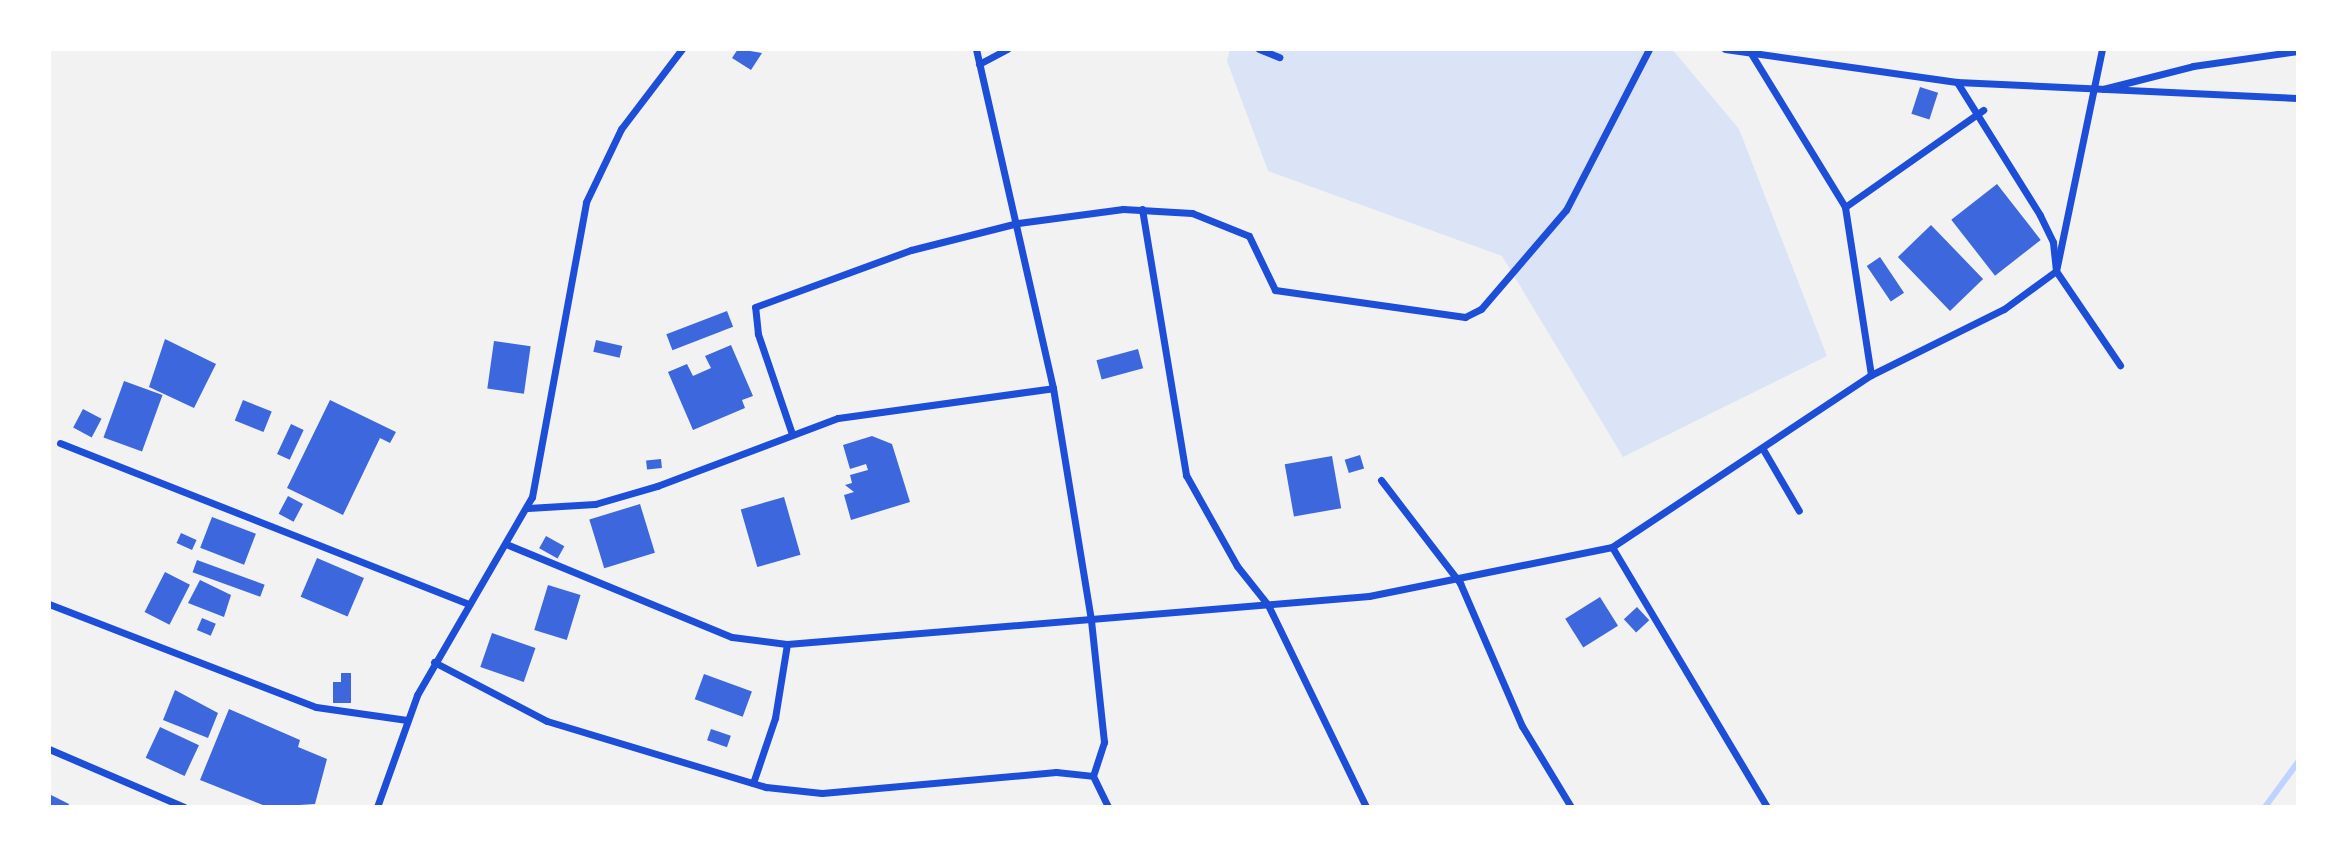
<!DOCTYPE html>
<html>
<head>
<meta charset="utf-8">
<style>
	body { margin:0 }
	#map { position:relative; width:2347px; height:856px; overflow:hidden; background:#f2f2f2; font-family:"Fira Sans",sans-serif }
	div>[style] { position:absolute }
	.green>* { inset:0; background:#dbe4f7 }
	.stream>* { height:6px; margin:-3px; padding:0 3px; transform-origin:3px; border-radius:3px; background:#bfd3fe }
	.building>* { inset:0; background:#3d67dc; transform-origin:0 0 }
	.minor>* { height:7px; margin:-3.5px; padding:0 3.5px; transform-origin:3.5px; border-radius:3.5px; background:#1d4ed8 }
	span { translate:-50% -50%; white-space:nowrap; text-align:center; line-height:1.15; -webkit-text-stroke:5px #fff; paint-order:stroke }
	.frame { position:absolute; inset:0; border:51px solid #fff; pointer-events:none }
</style>
</head>
<body>
<div id="map">
	<div class="green">
		<div style="clip-path:polygon(1230px 49px,1672px 49px,1739px 129px,1827px 356px,1623px 457px,1502px 256px,1268px 171px,1227px 61px)"></div>
	</div>
	<div class="stream">
		<div style="left:2265px;top:807px;width:56px;rotate:-53.7deg"></div>
	</div>
	<div class="building">
		<div style="clip-path:polygon(738px 49px,762px 53px,751px 70px,732px 58px)"></div>
		<div style="left:1920px;top:87px;width:19px;height:28px;rotate:18deg"></div>
		<div style="left:1997px;top:184px;width:71px;height:58px;rotate:52deg"></div>
		<div style="left:1931px;top:225px;width:75px;height:46px;rotate:46deg"></div>
		<div style="left:1880px;top:257px;width:43px;height:16px;rotate:56deg"></div>
		<div style="left:727px;top:311px;width:17px;height:65px;rotate:69deg"></div>
		<div style="clip-path:polygon(165px 339px,216px 364px,194px 408px,149px 387px)"></div>
		<div style="left:596px;top:340px;width:27px;height:12px;rotate:13deg"></div>
		<div style="left:494px;top:341px;width:37px;height:48px;rotate:8deg"></div>
		<div style="clip-path:polygon(731px 345px,753px 396px,742px 400px,745px 408px,693px 430px,668px 372px,687px 364px,693px 376px,711px 368px,705px 356px)"></div>
		<div style="left:1138px;top:349px;width:20px;height:43px;rotate:75deg"></div>
		<div style="left:124px;top:381px;width:41px;height:60px;rotate:20deg"></div>
		<div style="left:243px;top:400px;width:31px;height:22px;rotate:22deg"></div>
		<div style="clip-path:polygon(330px 400px,396px 432px,390px 443px,380px 438px,343px 515px,287px 488px)"></div>
		<div style="left:83px;top:409px;width:21px;height:21px;rotate:28deg"></div>
		<div style="left:291px;top:424px;width:14px;height:33px;rotate:25deg"></div>
		<div style="clip-path:polygon(872px 436px,892px 444px,910px 502px,851px 520px,844px 495px,854px 492px,845px 485px,852px 483px,850px 475px,868px 470px,866px 464px,850px 469px,843px 445px)"></div>
		<div style="left:1360px;top:455px;width:14px;height:16px;rotate:73deg"></div>
		<div style="left:1332px;top:456px;width:53px;height:48px;rotate:80deg"></div>
		<div style="left:661px;top:459px;width:9px;height:15px;rotate:84deg"></div>
		<div style="left:288px;top:496px;width:17px;height:20px;rotate:28deg"></div>
		<div style="left:784px;top:497px;width:60px;height:45px;rotate:74deg"></div>
		<div style="left:640px;top:504px;width:51px;height:53px;rotate:73deg"></div>
		<div style="left:212px;top:517px;width:47px;height:33px;rotate:21deg"></div>
		<div style="left:181px;top:533px;width:17px;height:11px;rotate:24deg"></div>
		<div style="left:546px;top:536px;width:21px;height:14px;rotate:29deg"></div>
		<div style="left:317px;top:558px;width:51px;height:42px;rotate:23deg"></div>
		<div style="left:197px;top:560px;width:72px;height:13px;rotate:20deg"></div>
		<div style="left:165px;top:572px;width:28px;height:45px;rotate:27deg"></div>
		<div style="clip-path:polygon(200px 580px,231px 595px,224px 617px,188px 603px)"></div>
		<div style="left:548px;top:585px;width:34px;height:47px;rotate:17deg"></div>
		<div style="left:1600px;top:597px;width:34px;height:41px;rotate:58deg"></div>
		<div style="left:1637px;top:607px;width:18px;height:18px;rotate:47deg"></div>
		<div style="left:202px;top:618px;width:15px;height:13px;rotate:23deg"></div>
		<div style="left:492px;top:633px;width:46px;height:36px;rotate:19deg"></div>
		<div style="clip-path:polygon(341px 673px,351px 673px,351px 703px,333px 703px,333px 682px,341px 682px)"></div>
		<div style="left:704px;top:674px;width:51px;height:27px;rotate:20deg"></div>
		<div style="clip-path:polygon(175px 690px,218px 713px,208px 738px,163px 720px)"></div>
		<div style="clip-path:polygon(229px 709px,300px 740px,298px 747px,327px 759px,315px 804px,268px 807px,200px 780px)"></div>
		<div style="left:160px;top:727px;width:43px;height:34px;rotate:25deg"></div>
		<div style="left:711px;top:729px;width:21px;height:12px;rotate:19deg"></div>
		<div style="clip-path:polygon(49px 794px,69px 804px,68px 807px,49px 807px)"></div>
	</div>
	<div class="minor">
		<div style="left:1259px;top:49px;width:22px;rotate:22deg"></div>
		<div style="left:1725px;top:49px;width:234px;rotate:8.1deg"></div>
		<div style="left:1957px;top:82px;width:341px;rotate:2.7deg"></div>
		<div style="left:2102px;top:49px;width:227px;rotate:101.7deg"></div>
		<div style="left:2056px;top:271px;width:114px;rotate:55.8deg"></div>
		<div style="left:1752px;top:55px;width:178px;rotate:58.5deg"></div>
		<div style="left:979px;top:64px;width:32px;rotate:-28deg"></div>
		<div style="left:2103px;top:89px;width:93px;rotate:-14.3deg"></div>
		<div style="left:2193px;top:66px;width:106px;rotate:-8.1deg"></div>
		<div style="left:1142px;top:209px;width:270px;rotate:80.6deg"></div>
		<div style="left:1186px;top:475px;width:104px;rotate:60.7deg"></div>
		<div style="left:1237px;top:566px;width:50px;rotate:51.5deg"></div>
		<div style="left:1268px;top:605px;width:225px;rotate:64.1deg"></div>
		<div style="left:1871px;top:375px;width:170px;rotate:-98.8deg"></div>
		<div style="left:1845px;top:207px;width:169px;rotate:-35.1deg"></div>
		<div style="left:792px;top:434px;width:106px;rotate:-108.8deg"></div>
		<div style="left:758px;top:334px;width:27px;rotate:-96deg"></div>
		<div style="left:755px;top:307px;width:166px;rotate:-20.1deg"></div>
		<div style="left:911px;top:250px;width:110px;rotate:-14.2deg"></div>
		<div style="left:1018px;top:223px;width:106px;rotate:-7.6deg"></div>
		<div style="left:1123px;top:209px;width:69px;rotate:3.3deg"></div>
		<div style="left:1192px;top:213px;width:61px;rotate:22deg"></div>
		<div style="left:1249px;top:236px;width:60px;rotate:64.3deg"></div>
		<div style="left:1275px;top:290px;width:192px;rotate:8.1deg"></div>
		<div style="left:1465px;top:317px;width:18px;rotate:-27deg"></div>
		<div style="left:1481px;top:309px;width:130px;rotate:-49.4deg"></div>
		<div style="left:1566px;top:210px;width:181px;rotate:-62.7deg"></div>
		<div style="left:60px;top:443px;width:440px;rotate:21.5deg"></div>
		<div style="left:1764px;top:451px;width:69px;rotate:59.7deg"></div>
		<div style="left:1381px;top:480px;width:130px;rotate:52.5deg"></div>
		<div style="left:1460px;top:583px;width:156px;rotate:66.6deg"></div>
		<div style="left:1522px;top:726px;width:95px;rotate:58.8deg"></div>
		<div style="left:528px;top:508px;width:67px;rotate:-3.4deg"></div>
		<div style="left:595px;top:504px;width:65px;rotate:-16.2deg"></div>
		<div style="left:657px;top:486px;width:193px;rotate:-20.6deg"></div>
		<div style="left:838px;top:418px;width:217px;rotate:-7.9deg"></div>
		<div style="left:506px;top:544px;width:244px;rotate:22.4deg"></div>
		<div style="left:732px;top:637px;width:55px;rotate:7.3deg"></div>
		<div style="left:787px;top:644px;width:584px;rotate:-4.71deg"></div>
		<div style="left:1369px;top:596px;width:248px;rotate:-11.4deg"></div>
		<div style="left:1612px;top:547px;width:311px;rotate:-33.6deg"></div>
		<div style="left:1871px;top:375px;width:148px;rotate:-26.4deg"></div>
		<div style="left:2004px;top:309px;width:64px;rotate:-36.2deg"></div>
		<div style="left:2056px;top:271px;width:29px;rotate:-96deg"></div>
		<div style="left:2053px;top:242px;width:30px;rotate:-116deg"></div>
		<div style="left:2040px;top:215px;width:157px;rotate:-122deg"></div>
		<div style="left:1612px;top:547px;width:303px;rotate:59.2deg"></div>
		<div style="left:49px;top:604px;width:286px;rotate:21.1deg"></div>
		<div style="left:316px;top:707px;width:92px;rotate:8.1deg"></div>
		<div style="left:434px;top:662px;width:127px;rotate:27.6deg"></div>
		<div style="left:547px;top:721px;width:229px;rotate:16.8deg"></div>
		<div style="left:766px;top:787px;width:56px;rotate:6.1deg"></div>
		<div style="left:822px;top:793px;width:235px;rotate:-5.1deg"></div>
		<div style="left:1056px;top:772px;width:37px;rotate:6deg"></div>
		<div style="left:1093px;top:776px;width:36px;rotate:-72deg"></div>
		<div style="left:1104px;top:742px;width:123px;rotate:-96.1deg"></div>
		<div style="left:1091px;top:620px;width:235px;rotate:-99.3deg"></div>
		<div style="left:1053px;top:388px;width:348px;rotate:-102.8deg"></div>
		<div style="left:49px;top:749px;width:147px;rotate:23.2deg"></div>
		<div style="left:1093px;top:776px;width:34px;rotate:64deg"></div>
		<div style="left:753px;top:783px;width:69px;rotate:-71.3deg"></div>
		<div style="left:775px;top:718px;width:75px;rotate:-80.8deg"></div>
		<div style="left:377px;top:807px;width:119px;rotate:-70.3deg"></div>
		<div style="left:417px;top:695px;width:229px;rotate:-59.9deg"></div>
		<div style="left:532px;top:497px;width:300px;rotate:-79.6deg"></div>
		<div style="left:586px;top:202px;width:81px;rotate:-64.4deg"></div>
		<div style="left:621px;top:129px;width:101px;rotate:-52.7deg"></div>
	</div>
	<div class="frame"></div>
</div>
</body>
</html>
